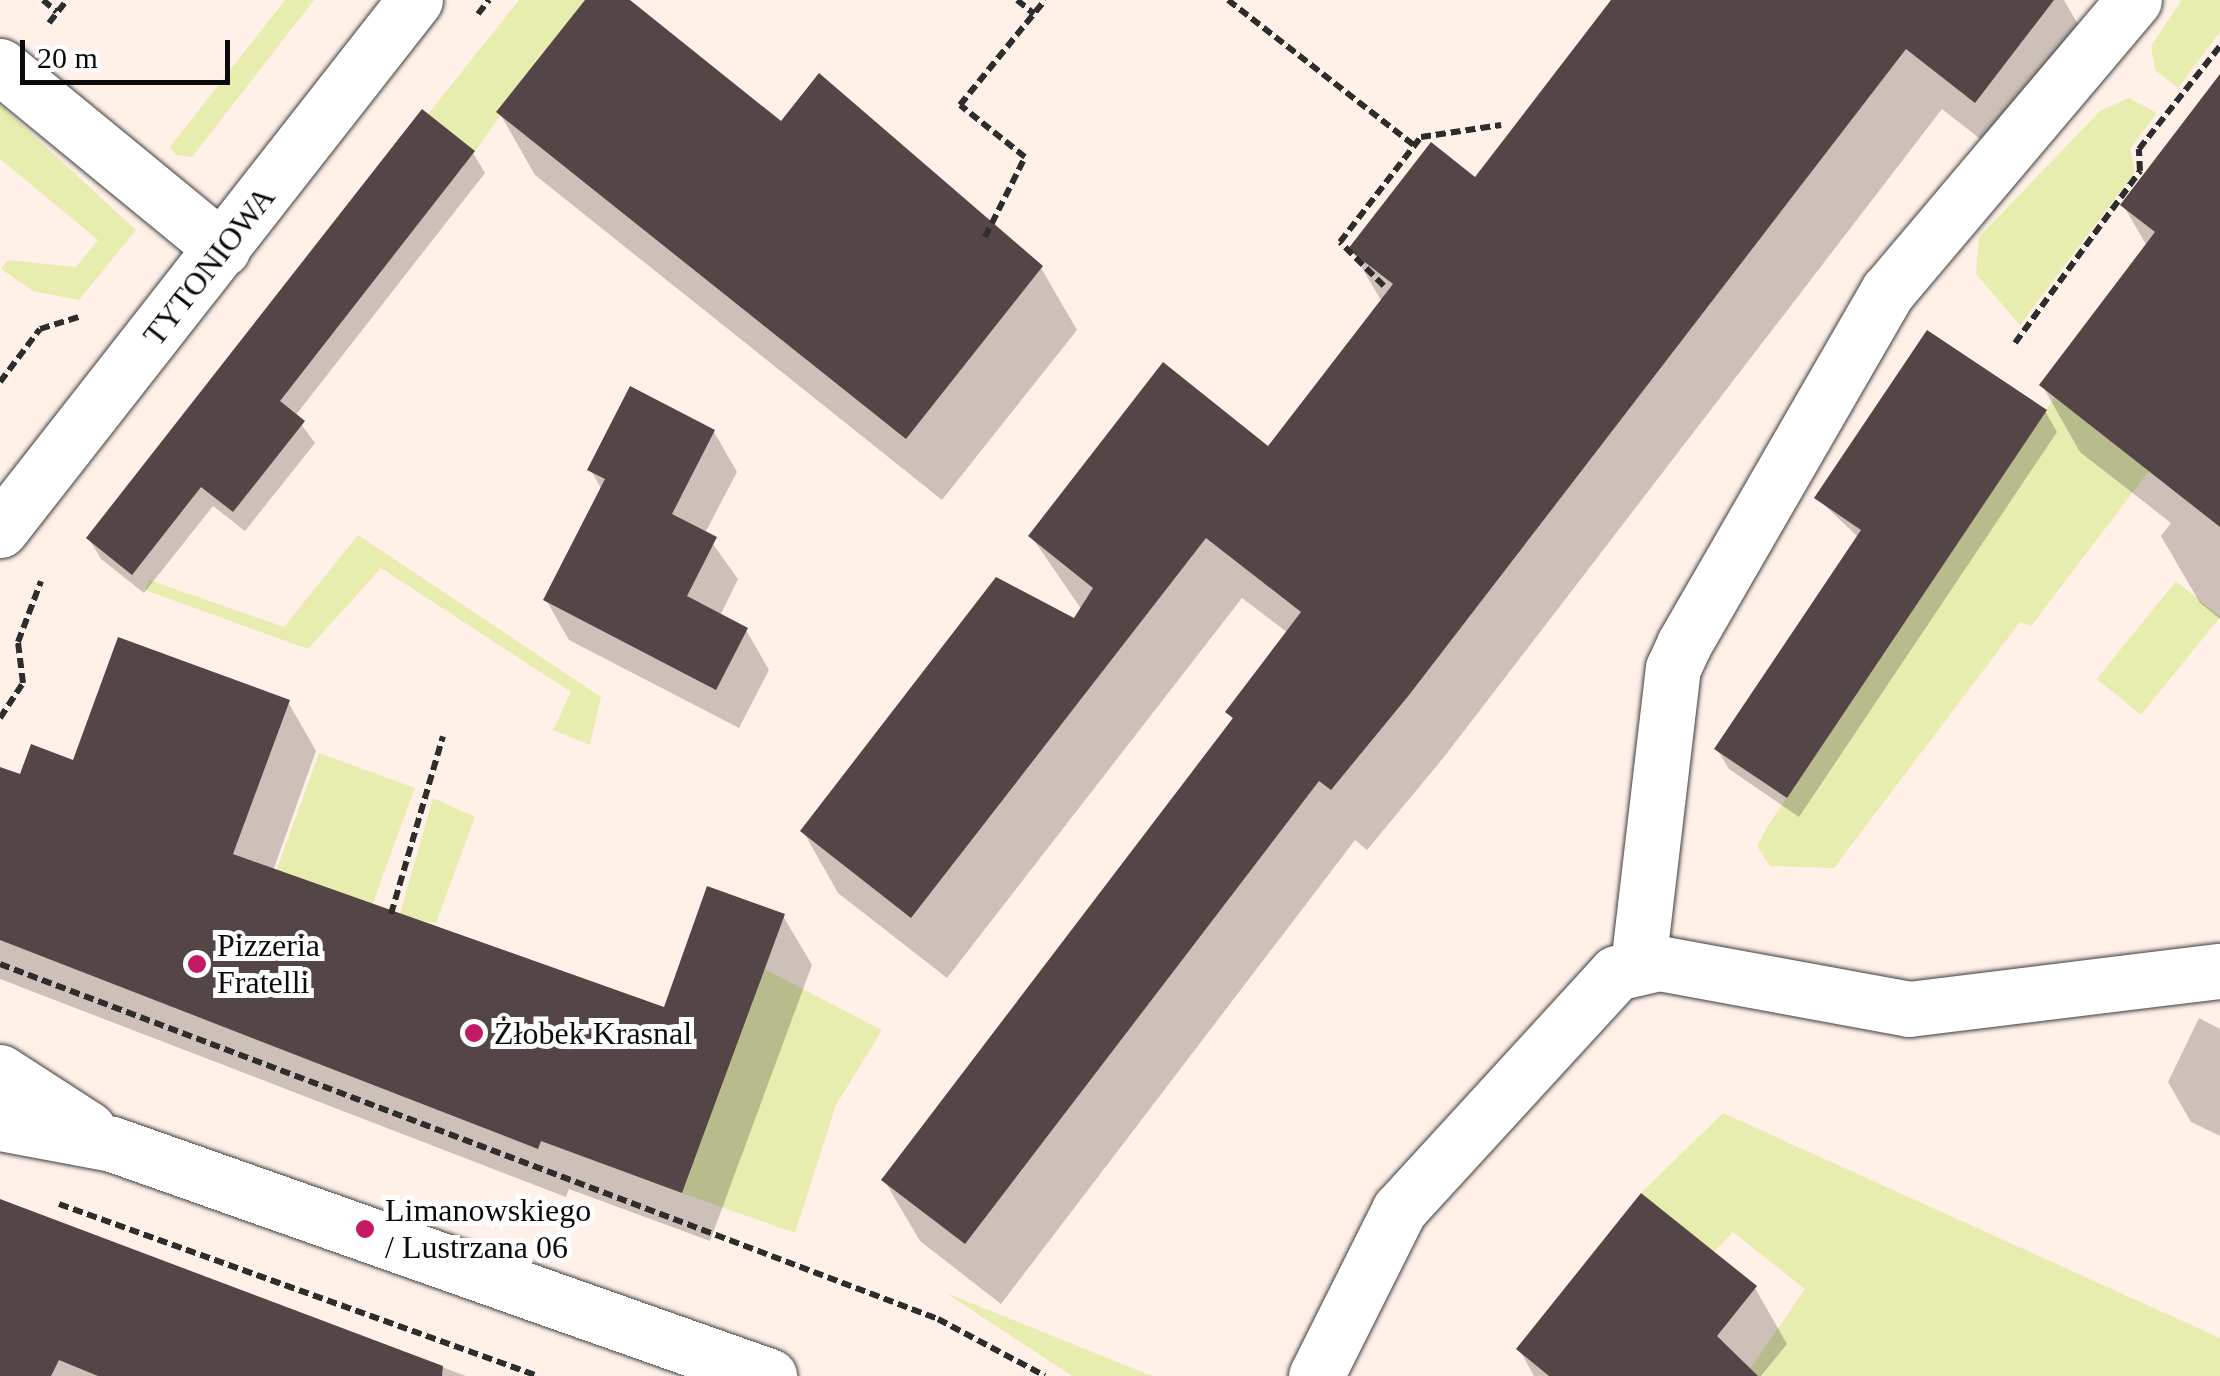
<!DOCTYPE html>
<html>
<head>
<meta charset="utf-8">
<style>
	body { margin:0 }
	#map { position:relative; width:2220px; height:1376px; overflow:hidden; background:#fff1e8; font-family:"Times New Roman",serif }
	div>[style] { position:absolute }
	.green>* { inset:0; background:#e7ecaf; transform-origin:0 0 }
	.shadow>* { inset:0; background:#0003 }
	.building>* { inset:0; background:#544646 }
	.path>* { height:6px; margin-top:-3px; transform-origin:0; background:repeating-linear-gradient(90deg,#2d2d2d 0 10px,transparent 0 15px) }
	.roads { filter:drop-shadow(0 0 2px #3e3e3e) drop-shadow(0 0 2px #3e3e3e) }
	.minor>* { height:55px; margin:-27.5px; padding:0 27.5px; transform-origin:27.5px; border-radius:27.5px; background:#fff }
	.dots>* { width:28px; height:28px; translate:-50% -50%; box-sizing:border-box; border:5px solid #fff; border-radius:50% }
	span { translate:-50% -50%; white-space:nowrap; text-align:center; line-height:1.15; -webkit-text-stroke:10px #fff; paint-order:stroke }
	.street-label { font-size:32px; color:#0b0b0b }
	.poi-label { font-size:32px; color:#0b0b0b }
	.left { translate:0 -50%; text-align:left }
	.scale { position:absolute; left:20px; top:40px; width:210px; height:45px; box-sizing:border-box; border:5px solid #0b0b0b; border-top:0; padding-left:12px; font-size:30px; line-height:35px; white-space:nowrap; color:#0b0b0b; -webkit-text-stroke:8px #fff; paint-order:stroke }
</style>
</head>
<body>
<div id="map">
	<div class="green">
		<div style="clip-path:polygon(285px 0,314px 0,192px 157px,176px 155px,170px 147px)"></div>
		<div style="clip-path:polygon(519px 0,585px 0,475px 151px,428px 114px)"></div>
		<div style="clip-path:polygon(2182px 0,2220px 0,2220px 32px,2178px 88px,2155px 70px,2151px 46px)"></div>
		<div style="clip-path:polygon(2129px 98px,2157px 113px,2130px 149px,2135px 172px,2020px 325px,1976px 274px,1979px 237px,2100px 111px)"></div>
		<div style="clip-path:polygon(0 105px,136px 230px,79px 300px,33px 291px,1px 269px,8px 260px,76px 267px,98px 240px,0 159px)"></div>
		<div style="clip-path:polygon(2055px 397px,2149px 471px,2031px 626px,2020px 622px,1834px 868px,1770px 866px,1757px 846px,1769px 824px)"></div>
		<div style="clip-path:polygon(358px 535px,601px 697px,590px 745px,553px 730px,571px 692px,381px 568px,308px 649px,145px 590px,149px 580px,284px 627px)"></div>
		<div style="left:2176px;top:581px;width:57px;height:126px;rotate:39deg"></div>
		<div style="left:319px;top:753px;width:102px;height:125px;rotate:20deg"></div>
		<div style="clip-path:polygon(433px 798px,475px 817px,436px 923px,399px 917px)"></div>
		<div style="clip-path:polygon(764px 969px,882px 1030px,836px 1105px,795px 1233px,682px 1193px)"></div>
		<div style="clip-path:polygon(1723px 1113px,2220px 1338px,2220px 1376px,1745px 1376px,1805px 1289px,1733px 1232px,1714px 1252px,1641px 1193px)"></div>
		<div style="clip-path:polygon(946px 1293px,1152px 1376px,1072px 1376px)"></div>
	</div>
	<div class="shadow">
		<div style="clip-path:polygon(588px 0,626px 0,782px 124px,1041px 268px,1077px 330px,942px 500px,535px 175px,499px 112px)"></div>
		<div style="clip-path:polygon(1614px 0,2064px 0,2095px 54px,2011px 163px,1942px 109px,1444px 757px,1367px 850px,1355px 840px,1001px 1304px,920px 1241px,884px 1180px,1234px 721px,1228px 712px,1288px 633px,1242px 598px,947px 978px,838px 893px,803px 831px,1075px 621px,1082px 610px,1031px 536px,1269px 449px,1382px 302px,1351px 249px,1476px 181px)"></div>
		<div style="clip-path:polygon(2220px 112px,2220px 619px,2200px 603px,2161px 536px,2171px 523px,2080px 452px,2042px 385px,2147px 246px,2123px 205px)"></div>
		<div style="clip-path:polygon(473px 153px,485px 173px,295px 416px,315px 443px,245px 531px,213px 506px,144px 593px,101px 559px,89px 539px)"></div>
		<div style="clip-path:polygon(2045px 411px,2057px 432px,1799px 817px,1729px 769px,1717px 749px,1859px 538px,1817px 498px)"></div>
		<div style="clip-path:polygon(714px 432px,737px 472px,705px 533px,738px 579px,720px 616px,746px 630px,769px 670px,739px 728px,569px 640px,546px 600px,602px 490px,590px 469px)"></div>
		<div style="clip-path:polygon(288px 702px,316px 751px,273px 871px,665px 1010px,783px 916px,812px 965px,710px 1241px,569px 1189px,566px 1197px,0 979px,0 770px,22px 777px)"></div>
		<div style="clip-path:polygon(2199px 1018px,2220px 1029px,2220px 1136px,2191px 1122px,2168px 1082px)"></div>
		<div style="clip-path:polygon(0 1203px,466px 1376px,0 1376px)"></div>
		<div style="clip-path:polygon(1755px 1288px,1787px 1344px,1761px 1376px,1534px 1376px,1519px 1349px)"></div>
	</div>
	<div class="building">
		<div style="clip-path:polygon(585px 0,630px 0,781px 121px,819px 73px,1043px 266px,906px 439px,496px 112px)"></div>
		<div style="clip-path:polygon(1611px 0,2054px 0,1975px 103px,1906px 49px,1409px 695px,1331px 790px,1319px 781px,965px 1244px,881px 1180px,1233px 718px,1225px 712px,1301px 612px,1206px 538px,911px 918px,800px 831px,996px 577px,1074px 618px,1093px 588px,1028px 536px,1163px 362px,1268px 446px,1393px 284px,1348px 249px,1431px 142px,1475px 177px)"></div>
		<div style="clip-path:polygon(2220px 74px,2220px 527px,2039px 385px,2155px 232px,2120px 205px)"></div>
		<div style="clip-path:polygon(422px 109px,475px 151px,280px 401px,305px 421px,233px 512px,201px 487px,132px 575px,86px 538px)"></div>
		<div style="clip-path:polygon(1927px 330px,2047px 410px,1787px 798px,1714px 749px,1861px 530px,1814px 498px)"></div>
		<div style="clip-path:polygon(630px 386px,715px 430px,672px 514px,717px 537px,687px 596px,748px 628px,716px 690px,543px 600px,605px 479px,587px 470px)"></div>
		<div style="clip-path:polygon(118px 637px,290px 700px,233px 854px,664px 1007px,707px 886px,785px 914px,682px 1193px,541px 1141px,538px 1149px,0 940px,0 767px,20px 774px,31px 744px,73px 760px)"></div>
		<div style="clip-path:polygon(1641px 1193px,1757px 1286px,1717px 1336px,1758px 1376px,1549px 1376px,1516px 1349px)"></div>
		<div style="clip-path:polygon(0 1199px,443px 1366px,442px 1376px,98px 1376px,59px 1360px,51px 1376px,0 1376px)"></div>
	</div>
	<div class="path">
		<div style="left:43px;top:0;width:18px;rotate:41deg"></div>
		<div style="left:1017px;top:0;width:22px;rotate:39deg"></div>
		<div style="left:1228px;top:0;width:237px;rotate:38deg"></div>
		<div style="left:478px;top:14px;width:18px;rotate:-52deg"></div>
		<div style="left:49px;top:23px;width:29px;rotate:-52deg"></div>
		<div style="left:985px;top:237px;width:89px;rotate:-63.4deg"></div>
		<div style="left:1025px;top:157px;width:83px;rotate:-141.3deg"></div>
		<div style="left:960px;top:105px;width:135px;rotate:-51deg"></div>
		<div style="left:1384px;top:286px;width:62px;rotate:-135deg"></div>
		<div style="left:1340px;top:242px;width:133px;rotate:-52.4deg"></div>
		<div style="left:1421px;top:137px;width:81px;rotate:-8.5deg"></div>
		<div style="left:2015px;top:343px;width:213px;rotate:-54deg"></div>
		<div style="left:2140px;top:171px;width:22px;rotate:-93deg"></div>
		<div style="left:2139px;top:149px;width:131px;rotate:-51.8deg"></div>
		<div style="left:0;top:382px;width:66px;rotate:-53deg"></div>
		<div style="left:40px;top:329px;width:44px;rotate:-17.2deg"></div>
		<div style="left:0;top:718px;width:42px;rotate:-56.7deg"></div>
		<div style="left:23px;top:683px;width:41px;rotate:-97deg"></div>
		<div style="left:18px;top:642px;width:65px;rotate:-69.3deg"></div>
		<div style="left:391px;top:914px;width:185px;rotate:-73.7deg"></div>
		<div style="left:0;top:964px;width:1003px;rotate:20.73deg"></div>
		<div style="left:938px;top:1319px;width:121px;rotate:28deg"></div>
		<div style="left:59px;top:1204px;width:509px;rotate:19.75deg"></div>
	</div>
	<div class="roads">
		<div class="minor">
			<div style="left:0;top:66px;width:288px;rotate:39.4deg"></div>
			<div style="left:0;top:530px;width:673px;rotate:-51.94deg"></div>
			<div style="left:1638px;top:965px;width:299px;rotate:-83.3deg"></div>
			<div style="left:1673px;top:668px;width:26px;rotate:-65deg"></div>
			<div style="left:1684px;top:644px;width:408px;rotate:-60deg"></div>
			<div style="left:1888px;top:291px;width:381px;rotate:-49.8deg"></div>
			<div style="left:0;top:1072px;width:105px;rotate:32.9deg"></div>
			<div style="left:0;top:1123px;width:114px;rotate:10.6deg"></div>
			<div style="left:112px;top:1144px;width:697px;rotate:19.45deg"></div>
			<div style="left:1316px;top:1376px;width:186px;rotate:-63.4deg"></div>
			<div style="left:1399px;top:1210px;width:321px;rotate:-47.5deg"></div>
			<div style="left:1616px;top:973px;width:44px;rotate:-13.1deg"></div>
			<div style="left:1659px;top:963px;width:254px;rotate:10.4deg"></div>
			<div style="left:1909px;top:1009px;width:313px;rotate:-7deg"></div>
		</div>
	</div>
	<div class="dots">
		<div style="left:197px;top:964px;background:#c41a65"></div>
		<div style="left:474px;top:1033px;background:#c41a65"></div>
		<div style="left:365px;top:1229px;background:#c41a65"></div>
	</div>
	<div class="street-label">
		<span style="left:209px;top:266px;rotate:-52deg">TYTONIOWA</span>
	</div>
	<div class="poi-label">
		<span class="left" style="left:217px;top:964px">Pizzeria<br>Fratelli</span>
		<span class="left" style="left:494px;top:1033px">Żłobek Krasnal</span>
		<span class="left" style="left:385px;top:1229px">Limanowskiego<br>/ Lustrzana 06</span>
	</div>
	<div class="scale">20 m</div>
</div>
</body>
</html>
